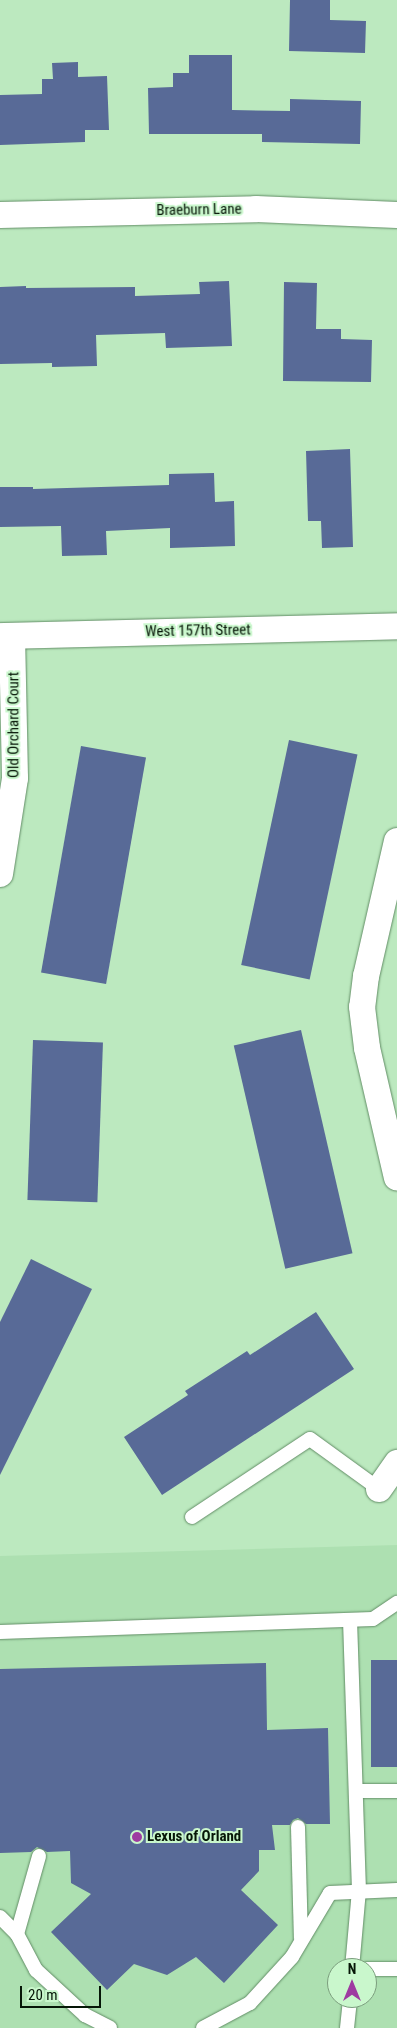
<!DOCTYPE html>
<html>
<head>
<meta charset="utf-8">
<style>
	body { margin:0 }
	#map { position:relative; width:397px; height:2028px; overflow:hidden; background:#bce9bf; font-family:"Roboto Condensed",sans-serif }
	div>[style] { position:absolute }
	.built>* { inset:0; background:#ade0b1 }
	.building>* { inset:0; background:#586a97; transform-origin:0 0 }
	.roads { filter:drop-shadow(0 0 1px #628d66) drop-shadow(0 0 1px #628d66) }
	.lane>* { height:14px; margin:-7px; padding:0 7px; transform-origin:7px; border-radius:7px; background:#fff }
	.street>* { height:26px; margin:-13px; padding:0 13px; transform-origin:13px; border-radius:13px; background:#fff }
	.dots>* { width:14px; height:14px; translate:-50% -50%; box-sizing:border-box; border:2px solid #c9f7cc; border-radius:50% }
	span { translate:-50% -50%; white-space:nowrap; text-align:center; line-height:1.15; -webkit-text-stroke:4px #c9f7cc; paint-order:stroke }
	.street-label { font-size:15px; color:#061607 }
	.poi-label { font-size:15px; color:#061607; font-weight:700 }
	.left { translate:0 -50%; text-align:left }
	.north { position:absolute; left:327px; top:1958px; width:50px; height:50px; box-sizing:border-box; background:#c9f7cc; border:1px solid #7b9d7d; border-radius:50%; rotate:0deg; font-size:14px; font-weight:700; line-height:20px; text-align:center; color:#061607 }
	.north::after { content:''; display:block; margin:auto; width:18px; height:22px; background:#9e3ba1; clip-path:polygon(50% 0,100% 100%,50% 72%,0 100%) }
	.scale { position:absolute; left:20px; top:1986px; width:81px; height:22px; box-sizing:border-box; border:2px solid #061607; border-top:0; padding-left:6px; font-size:15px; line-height:18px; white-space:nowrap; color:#061607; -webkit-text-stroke:4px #c9f7cc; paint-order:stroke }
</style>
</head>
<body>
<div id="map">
	<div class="built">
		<div style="clip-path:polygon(evenodd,397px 1545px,397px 2028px,0 2028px,0 1556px,397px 1545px,337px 1968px,367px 1968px,367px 1998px,337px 1998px,337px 1968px)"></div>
	</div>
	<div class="building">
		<div style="clip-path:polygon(290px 0,330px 0,330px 20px,366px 21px,365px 53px,289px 51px)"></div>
		<div style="clip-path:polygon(189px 55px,232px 55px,232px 110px,290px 111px,290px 99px,361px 101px,360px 144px,262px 142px,262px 134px,149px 134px,148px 88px,173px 87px,173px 73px,189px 73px)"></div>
		<div style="clip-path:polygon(78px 62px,78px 77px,107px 76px,109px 130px,85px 130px,85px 142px,0 145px,0 95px,42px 94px,42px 79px,53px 79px,52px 63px)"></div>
		<div style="clip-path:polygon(229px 281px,232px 346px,166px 348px,165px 333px,96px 335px,97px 366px,52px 367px,52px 363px,0 364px,0 287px,26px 286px,26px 288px,135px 287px,135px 296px,200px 294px,199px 282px)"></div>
		<div style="clip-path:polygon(284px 282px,317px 283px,316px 329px,341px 329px,341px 339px,372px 340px,371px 382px,283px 381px)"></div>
		<div style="clip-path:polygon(350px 449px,353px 547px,322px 548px,321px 521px,308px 521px,306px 451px)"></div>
		<div style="clip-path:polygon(214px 473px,215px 502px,234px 501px,235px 546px,170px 548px,170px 528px,106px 531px,107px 555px,62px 556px,61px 526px,0 527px,0 487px,33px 487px,33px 489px,169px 485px,169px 474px)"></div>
		<div style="left:289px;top:740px;width:70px;height:230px;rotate:12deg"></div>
		<div style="left:81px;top:746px;width:66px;height:230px;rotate:10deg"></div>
		<div style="left:301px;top:1030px;width:229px;height:69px;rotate:77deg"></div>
		<div style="left:33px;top:1040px;width:70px;height:160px;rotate:2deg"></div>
		<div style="clip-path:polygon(31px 1259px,92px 1289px,0 1475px,0 1322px)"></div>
		<div style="clip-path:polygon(316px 1312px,354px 1369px,162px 1495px,124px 1437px,188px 1395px,185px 1391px,247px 1351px,250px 1355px)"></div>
		<div style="left:397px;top:1660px;width:107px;height:26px;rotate:90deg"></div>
		<div style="clip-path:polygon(266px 1663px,267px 1730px,328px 1728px,330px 1824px,306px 1824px,298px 1818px,293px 1820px,290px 1825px,272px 1825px,275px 1850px,259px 1850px,259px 1871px,241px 1890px,278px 1925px,224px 1983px,196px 1957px,167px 1975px,134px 1964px,107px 1990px,51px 1932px,91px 1894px,71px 1883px,70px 1851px,47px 1852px,37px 1847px,31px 1852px,0 1853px,0 1669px)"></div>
	</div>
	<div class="roads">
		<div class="lane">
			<div style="left:192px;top:1517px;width:141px;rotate:-33.5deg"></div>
			<div style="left:310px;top:1439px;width:85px;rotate:35.9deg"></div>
			<div style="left:350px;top:1620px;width:270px;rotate:88.1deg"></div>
			<div style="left:359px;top:1890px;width:78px;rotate:95.1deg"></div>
			<div style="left:0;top:1632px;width:373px;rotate:-2deg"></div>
			<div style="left:373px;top:1619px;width:29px;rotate:-34deg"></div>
			<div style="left:356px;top:1791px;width:41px"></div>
			<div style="left:298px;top:1827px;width:111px;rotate:88.5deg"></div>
			<div style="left:0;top:1917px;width:24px;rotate:45deg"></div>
			<div style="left:17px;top:1934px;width:41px;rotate:62.2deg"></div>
			<div style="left:36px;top:1970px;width:67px;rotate:42.6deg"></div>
			<div style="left:85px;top:2015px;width:28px;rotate:27deg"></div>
			<div style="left:17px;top:1934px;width:81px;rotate:-74.2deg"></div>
			<div style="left:367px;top:1969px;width:30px"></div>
			<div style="left:203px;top:2028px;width:53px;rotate:-28deg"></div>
			<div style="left:250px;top:2003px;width:62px;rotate:-47.6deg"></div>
			<div style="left:292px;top:1957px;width:74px;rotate:-59.3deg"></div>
			<div style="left:330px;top:1893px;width:67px;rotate:-2.6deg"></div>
			<div style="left:347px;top:2028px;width:30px;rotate:-84deg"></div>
		</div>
		<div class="street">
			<div style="left:0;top:215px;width:256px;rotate:-1.3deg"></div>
			<div style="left:256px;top:209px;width:141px;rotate:2.4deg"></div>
			<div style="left:0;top:636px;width:397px;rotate:-1.4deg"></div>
			<div style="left:397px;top:841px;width:139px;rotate:102.9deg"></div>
			<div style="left:366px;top:976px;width:31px;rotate:97deg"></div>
			<div style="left:362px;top:1007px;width:41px;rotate:83deg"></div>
			<div style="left:367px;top:1048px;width:133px;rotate:77deg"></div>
			<div style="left:0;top:874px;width:97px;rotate:-81.1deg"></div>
			<div style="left:15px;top:778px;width:142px;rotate:-91.2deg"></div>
			<div style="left:379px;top:1489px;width:32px;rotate:-55deg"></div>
		</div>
	</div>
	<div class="dots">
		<div style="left:137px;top:1837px;background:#9e3ba1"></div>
	</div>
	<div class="street-label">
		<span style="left:199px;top:210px;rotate:-1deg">Braeburn Lane</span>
		<span style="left:198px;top:631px;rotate:-1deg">West 157th Street</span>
		<span style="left:14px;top:725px;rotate:-90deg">Old Orchard Court</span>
	</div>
	<div class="poi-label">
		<span class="left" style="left:147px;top:1837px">Lexus of Orland</span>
	</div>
	<div class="north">N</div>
	<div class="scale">20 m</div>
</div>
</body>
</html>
